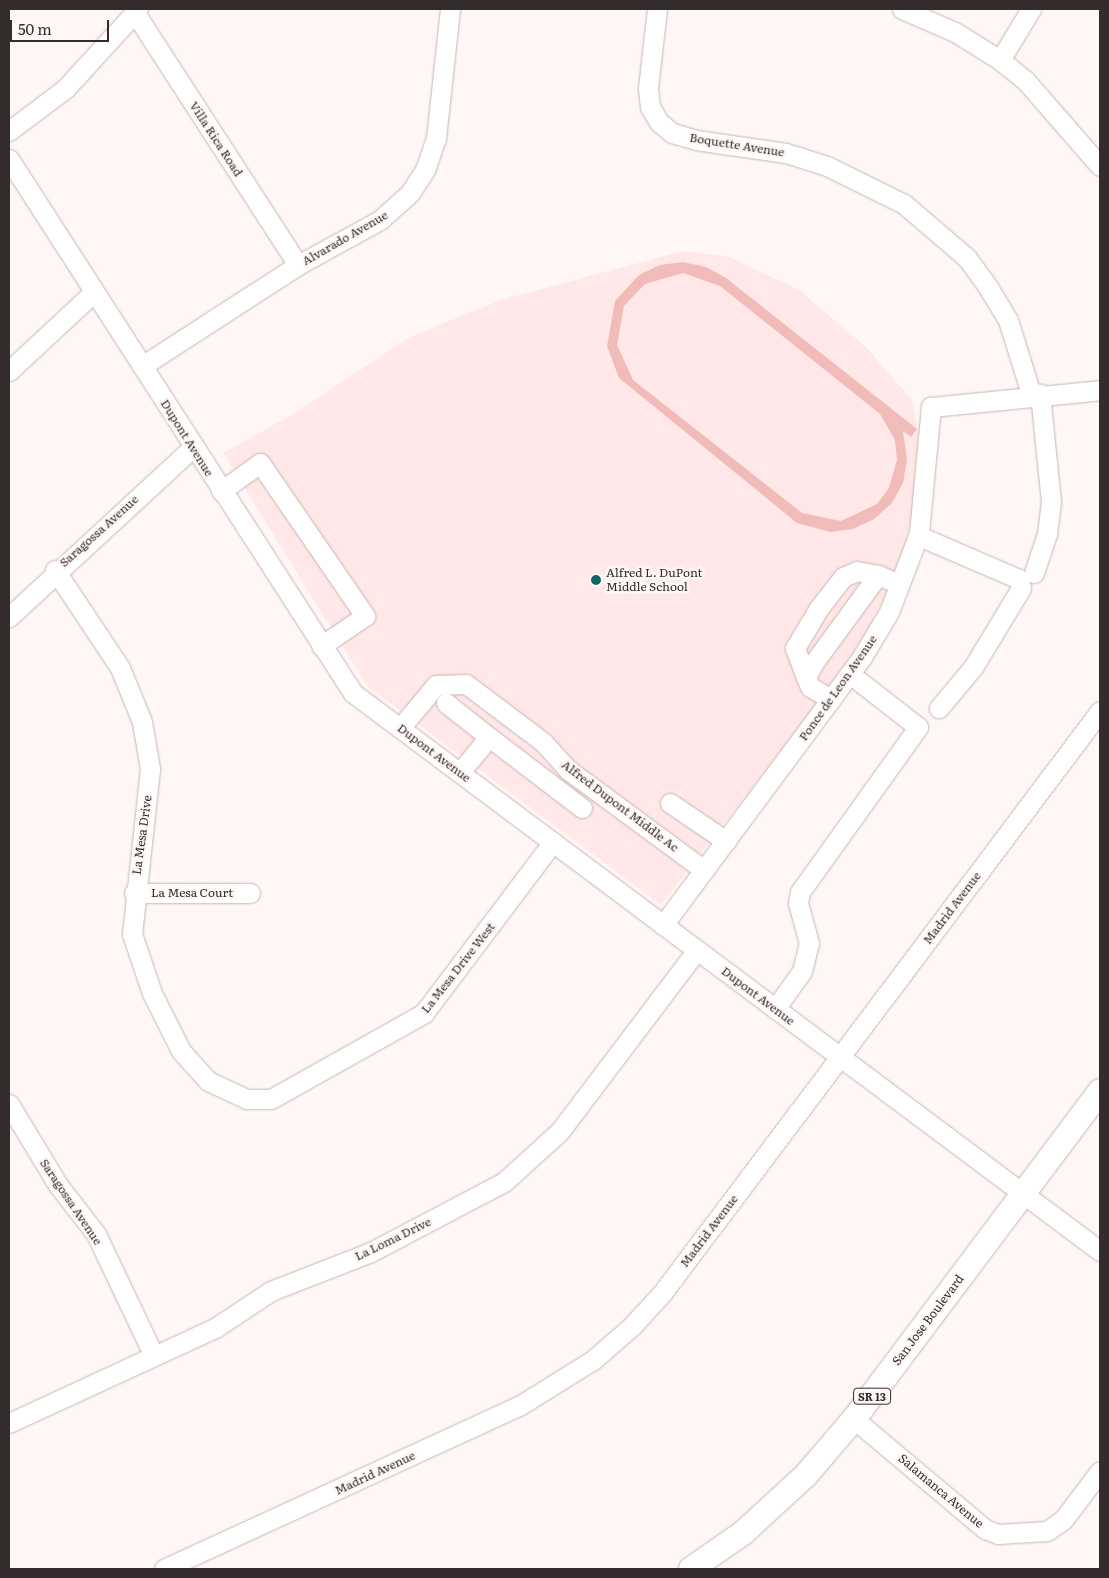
<!DOCTYPE html>
<html>
<head>
<meta charset="utf-8">
<style>
	body { margin:0 }
	#map { position:relative; width:1109px; height:1578px; overflow:hidden; background:#fff7f6; font-family:Literata,serif }
	div>[style] { position:absolute }
	.built>* { inset:0; background:#ffe8e7 }
	.green>* { inset:0; background:#f1bbb9 }
	.roads { filter:drop-shadow(0 0 1px #c7b5b4) drop-shadow(0 0 1px #c7b5b4) }
	.minor>* { height:19px; margin:-9.5px; padding:0 9.5px; transform-origin:9.5px; border-radius:9.5px; background:#fff }
	.major>* { height:24px; margin:-12px; padding:0 12px; transform-origin:12px; border-radius:12px; background:#fff }
	.dots>* { width:14px; height:14px; translate:-50% -50%; box-sizing:border-box; border:2px solid #fff7f6; border-radius:50% }
	span { translate:-50% -50%; white-space:nowrap; text-align:center; line-height:1.15; -webkit-text-stroke:5px #fff7f6; paint-order:stroke }
	.shield-label span { padding:1px 4px; background:#fff7f6; border:1px solid; border-radius:4px; -webkit-text-stroke-width:0 }
	.shield-label { font-size:11px; color:#342c2c; font-weight:700 }
	.street-label { font-size:12px; color:#342c2c }
	.poi-label { font-size:12px; color:#342c2c }
	.left { translate:0 -50%; text-align:left }
	.frame { position:absolute; inset:0; border:10px solid #342c2c; pointer-events:none }
	.scale { position:absolute; left:10px; top:20px; width:99px; height:22px; box-sizing:border-box; border:2px solid #342c2c; border-top:0; padding-left:6px; font-size:15px; line-height:18px; white-space:nowrap; color:#342c2c; -webkit-text-stroke:4px #fff7f6; paint-order:stroke }
</style>
</head>
<body>
<div id="map">
	<div class="built">
		<div style="clip-path:polygon(683px 251px,729px 257px,799px 290px,866px 347px,912px 400px,918px 433px,917px 494px,901px 563px,858px 651px,661px 905px,367px 686px,223px 453px,295px 413px,410px 337px,501px 300px)"></div>
	</div>
	<div class="green">
		<div style="clip-path:polygon(evenodd,683px 262px,706px 267px,726px 278px,917px 429px,911px 437px,903px 431px,907px 460px,903px 483px,892px 503px,874px 519px,853px 529px,830px 532px,797px 523px,619px 378px,607px 346px,615px 301px,639px 275px,660px 265px,683px 262px,683px 273px,720px 286px,880px 414px,895px 440px,897px 460px,889px 488px,877px 504px,841px 521px,802px 513px,633px 380px,617px 345px,624px 306px,645px 284px,683px 273px)"></div>
	</div>
	<div class="roads">
		<div class="minor">
			<div style="left:657px;top:9px;width:80px;rotate:96.5deg"></div>
			<div style="left:648px;top:88px;width:19px;rotate:84deg"></div>
			<div style="left:650px;top:107px;width:17px;rotate:59deg"></div>
			<div style="left:659px;top:122px;width:17px;rotate:40deg"></div>
			<div style="left:672px;top:133px;width:25px;rotate:16deg"></div>
			<div style="left:696px;top:140px;width:91px;rotate:8.2deg"></div>
			<div style="left:786px;top:153px;width:43px;rotate:17.6deg"></div>
			<div style="left:827px;top:166px;width:86px;rotate:26.3deg"></div>
			<div style="left:904px;top:204px;width:83px;rotate:40.6deg"></div>
			<div style="left:967px;top:258px;width:36px;rotate:54deg"></div>
			<div style="left:988px;top:287px;width:39px;rotate:59deg"></div>
			<div style="left:1008px;top:320px;width:77px;rotate:72.7deg"></div>
			<div style="left:902px;top:9px;width:58px;rotate:23.5deg"></div>
			<div style="left:955px;top:32px;width:53px;rotate:31.9deg"></div>
			<div style="left:1000px;top:60px;width:32px;rotate:39deg"></div>
			<div style="left:1025px;top:80px;width:114px;rotate:48.9deg"></div>
			<div style="left:135px;top:13px;width:300px;rotate:57.1deg"></div>
			<div style="left:1000px;top:60px;width:60px;rotate:-58.7deg"></div>
			<div style="left:9px;top:131px;width:70px;rotate:-36.9deg"></div>
			<div style="left:65px;top:89px;width:108px;rotate:-47.6deg"></div>
			<div style="left:9px;top:159px;width:635px;rotate:57.21deg"></div>
			<div style="left:353px;top:693px;width:932px;rotate:36.76deg"></div>
			<div style="left:142px;top:366px;width:186px;rotate:-32.9deg"></div>
			<div style="left:298px;top:265px;width:94px;rotate:-28.8deg"></div>
			<div style="left:380px;top:220px;width:40px;rotate:-42deg"></div>
			<div style="left:410px;top:193px;width:27px;rotate:-57deg"></div>
			<div style="left:425px;top:170px;width:34px;rotate:-71deg"></div>
			<div style="left:436px;top:138px;width:130px;rotate:-83.8deg"></div>
			<div style="left:9px;top:371px;width:116px;rotate:-42.9deg"></div>
			<div style="left:221px;top:491px;width:48px;rotate:-35.7deg"></div>
			<div style="left:260px;top:463px;width:186px;rotate:55.5deg"></div>
			<div style="left:365px;top:616px;width:53px;rotate:145.7deg"></div>
			<div style="left:919px;top:536px;width:109px;rotate:23.3deg"></div>
			<div style="left:1019px;top:579px;width:9px;rotate:77deg"></div>
			<div style="left:1021px;top:588px;width:91px;rotate:121.1deg"></div>
			<div style="left:974px;top:666px;width:55px;rotate:129.8deg"></div>
			<div style="left:55px;top:570px;width:118px;rotate:56.4deg"></div>
			<div style="left:120px;top:668px;width:58px;rotate:67.8deg"></div>
			<div style="left:142px;top:722px;width:48px;rotate:80.3deg"></div>
			<div style="left:150px;top:769px;width:166px;rotate:96.2deg"></div>
			<div style="left:132px;top:934px;width:62px;rotate:71.3deg"></div>
			<div style="left:152px;top:993px;width:65px;rotate:63.4deg"></div>
			<div style="left:181px;top:1051px;width:40px;rotate:48deg"></div>
			<div style="left:208px;top:1081px;width:43px;rotate:24.8deg"></div>
			<div style="left:247px;top:1099px;width:24px"></div>
			<div style="left:271px;top:1099px;width:176px;rotate:-29.3deg"></div>
			<div style="left:424px;top:1013px;width:214px;rotate:-53deg"></div>
			<div style="left:1034px;top:573px;width:41px;rotate:-71.6deg"></div>
			<div style="left:1047px;top:534px;width:32px;rotate:-83deg"></div>
			<div style="left:1051px;top:502px;width:109px;rotate:-95.8deg"></div>
			<div style="left:9px;top:617px;width:251px;rotate:-42.7deg"></div>
			<div style="left:806px;top:677px;width:31px;rotate:-111deg"></div>
			<div style="left:795px;top:648px;width:47px;rotate:-59deg"></div>
			<div style="left:819px;top:608px;width:39px;rotate:-52deg"></div>
			<div style="left:843px;top:577px;width:15px;rotate:-23deg"></div>
			<div style="left:857px;top:571px;width:21px;rotate:11deg"></div>
			<div style="left:831px;top:699px;width:24px;rotate:-150deg"></div>
			<div style="left:810px;top:687px;width:11px;rotate:-112deg"></div>
			<div style="left:806px;top:677px;width:18px;rotate:-61deg"></div>
			<div style="left:815px;top:661px;width:107px;rotate:-53.8deg"></div>
			<div style="left:878px;top:575px;width:23px;rotate:23deg"></div>
			<div style="left:446px;top:703px;width:55px;rotate:38.3deg"></div>
			<div style="left:400px;top:728px;width:56px;rotate:-50.1deg"></div>
			<div style="left:436px;top:685px;width:30px;rotate:-2deg"></div>
			<div style="left:466px;top:684px;width:96px;rotate:37deg"></div>
			<div style="left:543px;top:742px;width:36px;rotate:48deg"></div>
			<div style="left:567px;top:769px;width:170px;rotate:36.4deg"></div>
			<div style="left:460px;top:772px;width:45px;rotate:-50.4deg"></div>
			<div style="left:489px;top:737px;width:117px;rotate:37.4deg"></div>
			<div style="left:670px;top:803px;width:68px;rotate:34.2deg"></div>
			<div style="left:134px;top:893px;width:116px"></div>
			<div style="left:663px;top:925px;width:334px;rotate:-53.4deg"></div>
			<div style="left:862px;top:657px;width:52px;rotate:-59deg"></div>
			<div style="left:889px;top:612px;width:85px;rotate:-69.2deg"></div>
			<div style="left:919px;top:533px;width:127px;rotate:-84.6deg"></div>
			<div style="left:931px;top:407px;width:170px;rotate:-5.7deg"></div>
			<div style="left:775px;top:1009px;width:47px;rotate:-54.6deg"></div>
			<div style="left:802px;top:971px;width:29px;rotate:-76deg"></div>
			<div style="left:809px;top:943px;width:41px;rotate:-105.4deg"></div>
			<div style="left:798px;top:903px;width:11px;rotate:-80deg"></div>
			<div style="left:800px;top:892px;width:203px;rotate:-54.4deg"></div>
			<div style="left:918px;top:727px;width:86px;rotate:-142.1deg"></div>
			<div style="left:9px;top:1104px;width:95px;rotate:58.8deg"></div>
			<div style="left:58px;top:1185px;width:62px;rotate:52.2deg"></div>
			<div style="left:96px;top:1234px;width:135px;rotate:64.6deg"></div>
			<div style="left:854px;top:1419px;width:171px;rotate:40deg"></div>
			<div style="left:985px;top:1529px;width:14px;rotate:21deg"></div>
			<div style="left:998px;top:1534px;width:49px;rotate:-3.5deg"></div>
			<div style="left:1047px;top:1531px;width:19px;rotate:-35deg"></div>
			<div style="left:1063px;top:1520px;width:61px;rotate:-52.9deg"></div>
			<div style="left:9px;top:1423px;width:227px;rotate:-24.8deg"></div>
			<div style="left:215px;top:1328px;width:67px;rotate:-33.5deg"></div>
			<div style="left:271px;top:1291px;width:107px;rotate:-21.3deg"></div>
			<div style="left:371px;top:1252px;width:150px;rotate:-27.8deg"></div>
			<div style="left:504px;top:1182px;width:76px;rotate:-42.3deg"></div>
			<div style="left:560px;top:1131px;width:227px;rotate:-52.9deg"></div>
			<div style="left:164px;top:1569px;width:391px;rotate:-24.7deg"></div>
			<div style="left:519px;top:1406px;width:87px;rotate:-31.9deg"></div>
			<div style="left:593px;top:1360px;width:52px;rotate:-41.1deg"></div>
			<div style="left:632px;top:1326px;width:46px;rotate:-47.6deg"></div>
			<div style="left:663px;top:1292px;width:727px;rotate:-53.05deg"></div>
		</div>
		<div class="major">
			<div style="left:691px;top:1569px;width:63px;rotate:-34.7deg"></div>
			<div style="left:743px;top:1533px;width:86px;rotate:-42.6deg"></div>
			<div style="left:806px;top:1475px;width:74px;rotate:-49.4deg"></div>
			<div style="left:854px;top:1419px;width:410px;rotate:-53.1deg"></div>
		</div>
	</div>
	<div class="dots">
		<div style="left:596px;top:580px;background:#156565"></div>
	</div>
	<div class="shield-label">
		<span style="left:872px;top:1396px">SR 13</span>
	</div>
	<div class="street-label">
		<span style="left:216px;top:139px;rotate:57deg">Villa Rica Road</span>
		<span style="left:737px;top:145px;rotate:9deg">Boquette Avenue</span>
		<span style="left:345px;top:238px;rotate:-30deg">Alvarado Avenue</span>
		<span style="left:187px;top:438px;rotate:58deg">Dupont Avenue</span>
		<span style="left:99px;top:531px;rotate:-42deg">Saragossa Avenue</span>
		<span style="left:838px;top:688px;rotate:-55deg">Ponce de Leon Avenue</span>
		<span style="left:434px;top:753px;rotate:37deg">Dupont Avenue</span>
		<span style="left:620px;top:806px;rotate:37deg">Alfred Dupont Middle Ac</span>
		<span style="left:142px;top:835px;rotate:-82deg">La Mesa Drive</span>
		<span style="left:192px;top:893px">La Mesa Court</span>
		<span style="left:952px;top:908px;rotate:-53deg">Madrid Avenue</span>
		<span style="left:458px;top:968px;rotate:-52deg">La Mesa Drive West</span>
		<span style="left:758px;top:996px;rotate:37deg">Dupont Avenue</span>
		<span style="left:71px;top:1202px;rotate:56deg">Saragossa Avenue</span>
		<span style="left:709px;top:1231px;rotate:-53deg">Madrid Avenue</span>
		<span style="left:393px;top:1239px;rotate:-26deg">La Loma Drive</span>
		<span style="left:928px;top:1320px;rotate:-53deg">San Jose Boulevard</span>
		<span style="left:375px;top:1473px;rotate:-25deg">Madrid Avenue</span>
		<span style="left:941px;top:1491px;rotate:40deg">Salamanca Avenue</span>
	</div>
	<div class="poi-label">
		<span class="left" style="left:606px;top:580px">Alfred L. DuPont<br>Middle School</span>
	</div>
	<div class="frame"></div>
	<div class="scale">50 m</div>
</div>
</body>
</html>
